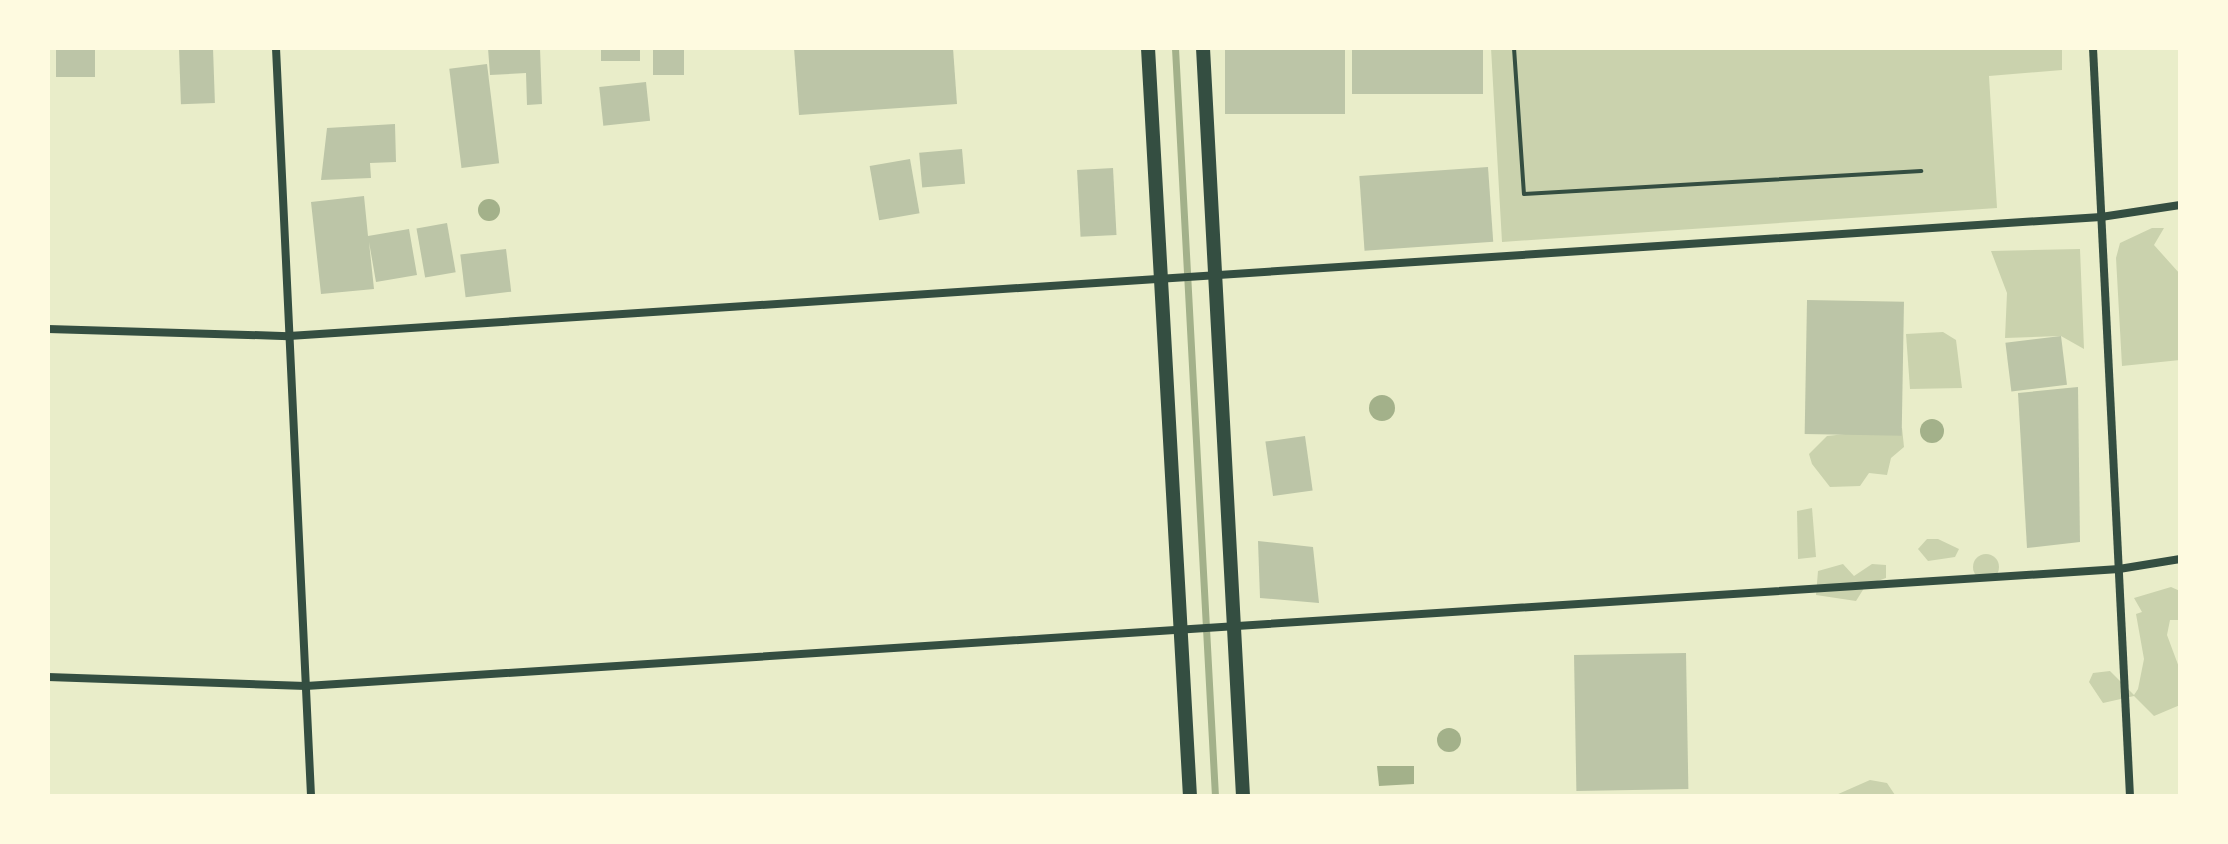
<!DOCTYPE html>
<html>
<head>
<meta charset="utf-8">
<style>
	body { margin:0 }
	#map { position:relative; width:2228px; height:844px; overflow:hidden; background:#e9edc9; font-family:"Times New Roman",serif }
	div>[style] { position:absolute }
	.green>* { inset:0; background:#cad2ad }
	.round { border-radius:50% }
	.water>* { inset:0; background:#a3b18a }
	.stream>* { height:7px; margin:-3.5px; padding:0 3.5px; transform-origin:3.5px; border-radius:3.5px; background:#a3b18a }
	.building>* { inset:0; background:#bcc5a7; transform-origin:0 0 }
	.path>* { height:4px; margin:-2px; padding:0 2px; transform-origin:2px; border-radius:2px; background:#344e41 }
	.minor>* { height:8px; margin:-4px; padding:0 4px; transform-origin:4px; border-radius:4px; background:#344e41 }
	.tertiary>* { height:14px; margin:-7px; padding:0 7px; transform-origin:7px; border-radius:7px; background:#344e41 }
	span { translate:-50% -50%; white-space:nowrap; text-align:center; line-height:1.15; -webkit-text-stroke:6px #fefae0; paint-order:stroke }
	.frame { position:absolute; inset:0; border:50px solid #fefae0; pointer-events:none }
</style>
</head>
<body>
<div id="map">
	<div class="green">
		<div style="clip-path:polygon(1491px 48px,2062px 48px,2062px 70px,1989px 76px,1997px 208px,1502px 242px)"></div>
		<div style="clip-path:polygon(2152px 228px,2164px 228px,2154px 245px,2180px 274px,2180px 360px,2122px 366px,2116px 258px,2120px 243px)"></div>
		<div style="clip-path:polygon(2080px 249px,2084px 349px,2061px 336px,2005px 338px,2007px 293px,1991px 251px)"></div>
		<div style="clip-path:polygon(1943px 332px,1956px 340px,1962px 388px,1910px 389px,1906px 334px)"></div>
		<div style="clip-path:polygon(1902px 428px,1904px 447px,1891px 458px,1887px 475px,1869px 473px,1860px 486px,1830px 487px,1812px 464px,1809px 454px,1827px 436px)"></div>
		<div style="clip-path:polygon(1812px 508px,1816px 557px,1798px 559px,1797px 511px)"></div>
		<div style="clip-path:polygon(1927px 539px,1938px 539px,1959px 549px,1955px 557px,1928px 561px,1918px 549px)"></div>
		<div class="round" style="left:1973px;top:554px;width:26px;height:26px"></div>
		<div style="clip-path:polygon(1843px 564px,1854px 576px,1872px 564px,1886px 565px,1886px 578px,1866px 585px,1856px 601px,1816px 595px,1818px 571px)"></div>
		<div style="clip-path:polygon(2171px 587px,2180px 591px,2180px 620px,2170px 620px,2167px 635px,2180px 670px,2180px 705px,2154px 716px,2134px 696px,2103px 703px,2089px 682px,2093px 673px,2110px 671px,2134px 695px,2138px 689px,2144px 659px,2136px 614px,2142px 612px,2134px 598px)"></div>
		<div style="clip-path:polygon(1870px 780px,1887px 783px,1895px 795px,1811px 796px,1836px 795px)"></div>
	</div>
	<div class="water">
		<div class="round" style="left:478px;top:199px;width:22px;height:22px"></div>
		<div class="round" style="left:1369px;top:395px;width:26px;height:26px"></div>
		<div class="round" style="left:1920px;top:419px;width:24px;height:24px"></div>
		<div class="round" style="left:1437px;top:728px;width:24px;height:24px"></div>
		<div style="clip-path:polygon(1377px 766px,1414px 766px,1414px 784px,1379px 786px)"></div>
	</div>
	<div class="stream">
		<div style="left:1175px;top:48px;width:749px;rotate:86.94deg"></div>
	</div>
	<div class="building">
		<div style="left:56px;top:48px;width:39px;height:29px"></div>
		<div style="left:213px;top:48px;width:55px;height:34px;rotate:88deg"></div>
		<div style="clip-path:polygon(488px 48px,540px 48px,542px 104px,527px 105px,526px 73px,490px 75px)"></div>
		<div style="left:601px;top:48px;width:39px;height:13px"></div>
		<div style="left:653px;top:48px;width:31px;height:27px"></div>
		<div style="clip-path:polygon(794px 48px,953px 48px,957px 104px,799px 115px)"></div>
		<div style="left:1225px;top:48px;width:120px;height:66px"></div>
		<div style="left:1352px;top:48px;width:131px;height:46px"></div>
		<div style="left:487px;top:64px;width:100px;height:38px;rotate:83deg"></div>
		<div style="left:646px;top:82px;width:39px;height:47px;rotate:84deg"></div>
		<div style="clip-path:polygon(395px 124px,396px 162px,370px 163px,371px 178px,321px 180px,327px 128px)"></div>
		<div style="left:962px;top:149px;width:35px;height:43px;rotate:85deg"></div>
		<div style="left:910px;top:159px;width:55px;height:41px;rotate:80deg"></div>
		<div style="left:1488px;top:167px;width:75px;height:129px;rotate:86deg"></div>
		<div style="left:1113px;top:168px;width:67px;height:36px;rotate:87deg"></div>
		<div style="clip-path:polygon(364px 196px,368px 236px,409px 229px,417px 275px,376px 282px,369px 242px,374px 289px,321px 294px,311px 202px)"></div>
		<div style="left:447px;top:223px;width:50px;height:31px;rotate:80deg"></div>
		<div style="left:506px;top:249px;width:43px;height:46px;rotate:83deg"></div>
		<div style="left:1807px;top:300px;width:97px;height:134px;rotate:1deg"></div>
		<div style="left:2061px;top:336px;width:49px;height:56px;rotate:83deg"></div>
		<div style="clip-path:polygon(2078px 387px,2080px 542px,2027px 548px,2018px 393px)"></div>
		<div style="left:1305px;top:436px;width:55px;height:40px;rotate:82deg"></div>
		<div style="clip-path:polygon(1258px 541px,1313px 547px,1319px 603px,1260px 598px)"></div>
		<div style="left:1686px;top:653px;width:136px;height:112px;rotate:89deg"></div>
	</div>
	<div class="path">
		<div style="left:1514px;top:48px;width:146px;rotate:86.1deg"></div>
		<div style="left:1524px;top:194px;width:398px;rotate:-3.3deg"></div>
	</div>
	<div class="minor">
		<div style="left:276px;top:48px;width:749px;rotate:87.32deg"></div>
		<div style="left:2093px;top:48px;width:749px;rotate:87.17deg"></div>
		<div style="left:48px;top:329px;width:241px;rotate:1.7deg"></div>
		<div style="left:289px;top:336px;width:1816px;rotate:-3.76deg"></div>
		<div style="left:2101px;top:217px;width:80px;rotate:-8.6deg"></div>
		<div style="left:48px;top:677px;width:258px;rotate:2deg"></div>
		<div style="left:306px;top:686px;width:1817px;rotate:-3.69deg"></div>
		<div style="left:2119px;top:569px;width:62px;rotate:-9.3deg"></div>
	</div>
	<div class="tertiary">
		<div style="left:1148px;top:48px;width:749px;rotate:86.79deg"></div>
		<div style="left:1203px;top:48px;width:749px;rotate:86.94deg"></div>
	</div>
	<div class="frame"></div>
</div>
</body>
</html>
